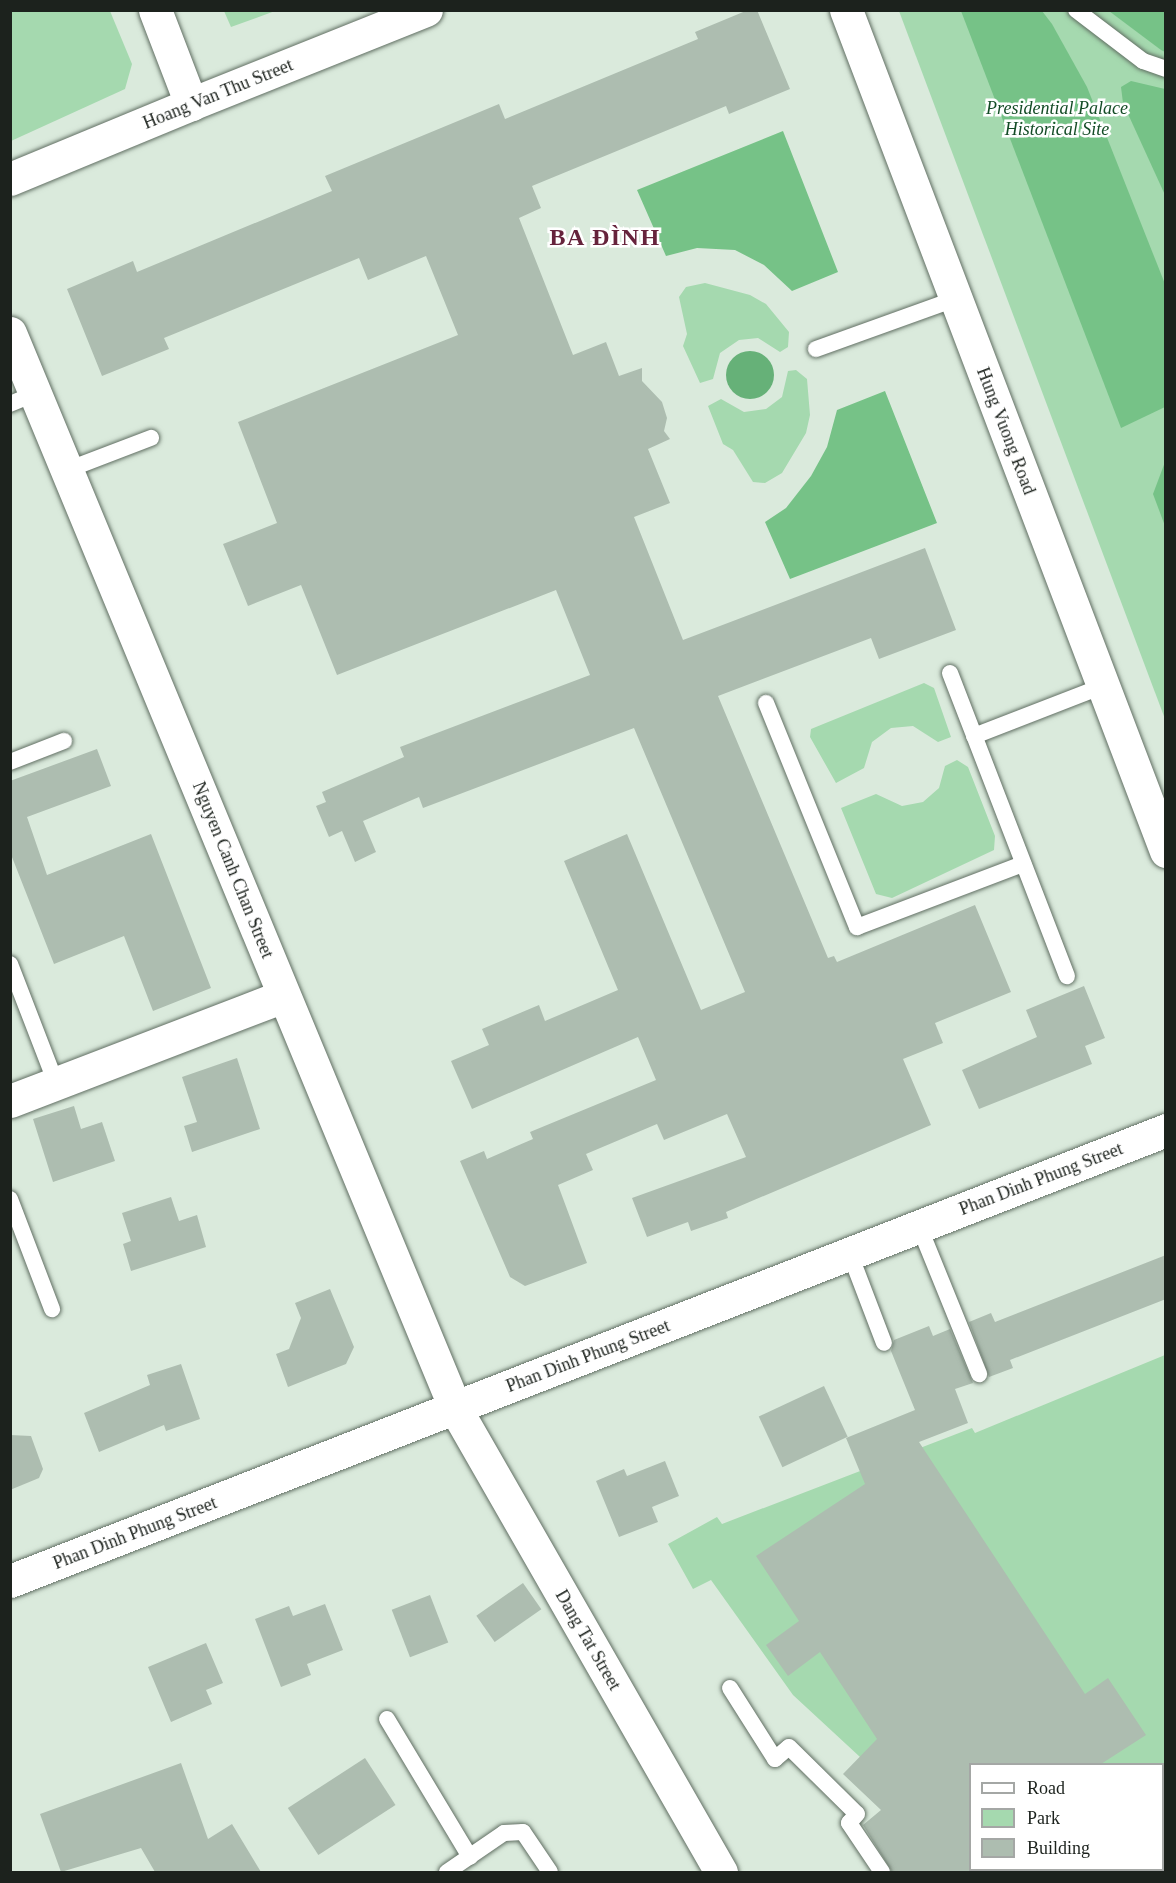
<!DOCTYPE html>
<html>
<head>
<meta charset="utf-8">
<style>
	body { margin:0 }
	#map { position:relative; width:1176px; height:1883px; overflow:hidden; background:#daeadc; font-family:Georgia,serif }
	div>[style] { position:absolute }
	.green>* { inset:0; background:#a5d9af }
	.forest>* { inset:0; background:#76c287 }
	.water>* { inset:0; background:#66b178 }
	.round { border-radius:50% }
	.building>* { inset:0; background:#adbdb0; transform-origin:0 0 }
	.roads { filter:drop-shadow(0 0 2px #616f63) drop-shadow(0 0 2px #616f63) }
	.service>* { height:16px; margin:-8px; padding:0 8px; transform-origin:8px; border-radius:8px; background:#fff }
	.minor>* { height:33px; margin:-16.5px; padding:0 16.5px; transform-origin:16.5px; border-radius:16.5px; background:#fff }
	.tertiary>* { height:33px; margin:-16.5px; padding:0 16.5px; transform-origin:16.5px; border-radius:16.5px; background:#fff }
	.secondary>* { height:33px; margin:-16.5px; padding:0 16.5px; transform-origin:16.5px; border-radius:16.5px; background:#fff }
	span { translate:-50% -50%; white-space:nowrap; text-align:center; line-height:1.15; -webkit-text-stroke:5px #fff; paint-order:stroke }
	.street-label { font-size:18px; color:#1c221d }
	.park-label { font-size:18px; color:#144c26; font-style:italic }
	.district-label { font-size:24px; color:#66233c; font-weight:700; letter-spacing:1.5px }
	.frame { position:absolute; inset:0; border:12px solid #1c221d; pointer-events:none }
	.legend { position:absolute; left:969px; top:1763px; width:195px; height:108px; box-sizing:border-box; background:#fff; border:2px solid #a4a7a5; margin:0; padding:8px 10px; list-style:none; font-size:18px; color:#1c221d }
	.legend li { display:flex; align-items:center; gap:12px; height:30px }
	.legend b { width:30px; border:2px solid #a4a7a5 }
</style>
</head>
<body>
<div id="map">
	<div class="green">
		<div style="clip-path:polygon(10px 11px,110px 11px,132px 64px,125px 89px,11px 141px)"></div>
		<div style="clip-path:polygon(224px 11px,275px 11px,231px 27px)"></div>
		<div style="clip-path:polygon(899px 11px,1165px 11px,1165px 719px)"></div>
		<div style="clip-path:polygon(705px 283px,750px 295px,766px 304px,789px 332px,788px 347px,780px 352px,758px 338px,739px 340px,720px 353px,713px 379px,700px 383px,683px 346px,687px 334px,679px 297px,686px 287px)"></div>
		<div style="clip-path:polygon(796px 370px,807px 379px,810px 415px,806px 433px,782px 473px,765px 483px,753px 482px,733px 450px,723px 444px,708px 406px,721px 399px,744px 412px,766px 409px,782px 397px,788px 371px)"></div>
		<div style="clip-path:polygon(924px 683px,934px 688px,951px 737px,938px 742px,913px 726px,891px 728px,872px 742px,864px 768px,836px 783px,810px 737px,811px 729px)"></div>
		<div style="clip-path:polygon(957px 760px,968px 767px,995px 836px,994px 850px,892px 898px,876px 894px,841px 808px,876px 794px,902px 806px,923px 802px,939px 788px,945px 766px)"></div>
		<div style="clip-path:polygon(1165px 1355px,1165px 1765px,970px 1764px,970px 1870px,1009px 1870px,957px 1872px,913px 1806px,793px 1695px,711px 1580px,693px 1589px,668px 1544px,717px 1517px,722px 1524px,972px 1428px,975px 1433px)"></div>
	</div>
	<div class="forest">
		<div style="clip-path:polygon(961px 11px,1042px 11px,1052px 24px,1087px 87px,1165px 284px,1165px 407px,1121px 428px)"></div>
		<div style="clip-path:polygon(1109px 11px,1165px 11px,1165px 52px,1161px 50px)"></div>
		<div style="clip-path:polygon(1131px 81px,1165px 89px,1165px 195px,1123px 103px,1121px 87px)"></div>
		<div style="clip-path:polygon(783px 131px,838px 272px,792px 291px,764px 265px,735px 250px,697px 248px,666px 256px,637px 190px)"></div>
		<div style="clip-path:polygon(885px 391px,937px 523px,790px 579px,765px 522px,786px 508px,811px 476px,827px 447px,837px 410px)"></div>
		<div style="clip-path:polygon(1165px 462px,1165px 526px,1153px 494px)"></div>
	</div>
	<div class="water">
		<div class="round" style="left:726px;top:351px;width:48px;height:48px"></div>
	</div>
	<div class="building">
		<div style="clip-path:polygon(748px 10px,757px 10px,790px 89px,729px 114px,726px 106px,532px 186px,541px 208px,519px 218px,573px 355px,606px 342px,619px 376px,642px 368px,642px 381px,662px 402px,667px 418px,664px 431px,670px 439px,648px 449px,670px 503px,634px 517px,683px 640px,925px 548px,956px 630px,879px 659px,871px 638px,718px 696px,828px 958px,834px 956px,837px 962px,975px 905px,1011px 992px,935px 1023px,943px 1043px,903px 1059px,931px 1125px,726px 1212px,728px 1218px,691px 1231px,688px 1222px,647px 1237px,632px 1198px,746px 1157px,727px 1114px,664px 1140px,657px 1124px,586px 1154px,593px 1170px,558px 1185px,587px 1263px,525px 1286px,510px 1277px,460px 1161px,484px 1151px,487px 1159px,533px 1139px,530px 1132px,656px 1080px,638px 1037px,472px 1109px,451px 1061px,489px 1045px,482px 1029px,539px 1005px,545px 1021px,618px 990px,564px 861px,627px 834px,701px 1010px,745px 992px,634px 728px,423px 808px,419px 797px,363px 821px,376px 852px,355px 862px,342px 831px,329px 837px,316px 806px,326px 802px,322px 792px,404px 757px,400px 747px,590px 675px,556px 590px,337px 675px,301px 585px,248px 606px,223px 544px,277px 523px,238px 422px,458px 335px,426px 256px,368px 280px,359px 258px,164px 338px,169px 349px,102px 376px,67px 289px,133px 261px,137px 272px,332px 191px,325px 176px,499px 104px,505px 119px,698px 39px,695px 32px)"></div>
		<div style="clip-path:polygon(97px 749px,111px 786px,27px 817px,47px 875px,151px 834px,211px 988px,153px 1011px,124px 936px,54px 964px,10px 852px,10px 781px)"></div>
		<div style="clip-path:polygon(1084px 986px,1105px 1038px,1085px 1046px,1092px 1064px,979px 1109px,962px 1070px,1037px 1037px,1026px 1010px)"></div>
		<div style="clip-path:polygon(237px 1058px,260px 1129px,192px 1152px,184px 1126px,197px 1122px,182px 1077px)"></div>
		<div style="clip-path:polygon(74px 1106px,81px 1129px,102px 1122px,115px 1161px,53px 1182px,33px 1119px)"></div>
		<div style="clip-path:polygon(171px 1197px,179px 1221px,197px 1215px,206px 1247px,131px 1271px,123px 1244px,131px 1241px,122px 1213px)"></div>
		<div style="clip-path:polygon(1166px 1255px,1166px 1299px,1010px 1360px,1013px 1368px,989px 1377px,969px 1322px,991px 1313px,995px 1322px)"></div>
		<div style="clip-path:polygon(330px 1289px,354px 1347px,346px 1364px,288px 1387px,276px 1354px,289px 1349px,301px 1318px,295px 1303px)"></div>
		<div style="clip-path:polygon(929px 1326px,933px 1336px,950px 1329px,973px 1383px,955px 1389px,968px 1423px,919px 1442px,1085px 1694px,1108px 1678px,1146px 1735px,1101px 1764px,970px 1764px,970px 1869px,982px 1872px,892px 1872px,863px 1825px,881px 1810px,843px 1774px,877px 1739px,820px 1652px,788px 1676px,766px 1645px,799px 1621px,756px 1556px,865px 1484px,846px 1438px,915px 1410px,891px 1351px,894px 1340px)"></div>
		<div style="clip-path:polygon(181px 1364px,200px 1419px,166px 1431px,164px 1425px,99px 1452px,84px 1413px,150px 1385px,147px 1375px)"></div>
		<div style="left:824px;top:1386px;width:56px;height:72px;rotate:65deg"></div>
		<div style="clip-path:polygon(10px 1435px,31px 1436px,43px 1469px,39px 1478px,10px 1490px)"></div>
		<div style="clip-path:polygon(665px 1461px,679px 1496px,652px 1507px,658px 1522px,619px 1537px,596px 1481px,624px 1469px,627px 1476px)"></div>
		<div style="left:523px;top:1583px;width:32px;height:57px;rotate:55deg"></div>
		<div style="left:430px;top:1595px;width:51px;height:41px;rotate:69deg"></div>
		<div style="clip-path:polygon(325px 1604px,343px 1650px,307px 1664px,311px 1675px,281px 1687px,255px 1619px,289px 1606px,293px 1616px)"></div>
		<div style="clip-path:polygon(206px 1643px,223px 1683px,206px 1690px,212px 1704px,171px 1722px,148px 1667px)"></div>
		<div style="left:365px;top:1758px;width:56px;height:92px;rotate:57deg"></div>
		<div style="clip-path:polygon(181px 1763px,208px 1839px,232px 1824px,261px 1872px,155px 1872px,141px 1848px,61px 1872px,40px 1814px)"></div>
	</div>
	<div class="roads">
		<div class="service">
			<div style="left:1076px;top:10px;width:84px;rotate:37.3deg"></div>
			<div style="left:1143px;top:61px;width:24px;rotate:19deg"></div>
			<div style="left:816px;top:349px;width:148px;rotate:-19.8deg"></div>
			<div style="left:10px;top:404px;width:28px;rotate:-23deg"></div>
			<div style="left:67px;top:470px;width:90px;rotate:-20.9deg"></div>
			<div style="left:950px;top:673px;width:325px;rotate:68.9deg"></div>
			<div style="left:766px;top:703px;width:242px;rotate:67.9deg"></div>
			<div style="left:857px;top:927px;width:178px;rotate:-20.8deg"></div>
			<div style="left:974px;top:736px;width:138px;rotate:-21.2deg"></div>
			<div style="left:10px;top:762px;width:58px;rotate:-21.3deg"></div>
			<div style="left:10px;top:964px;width:128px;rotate:68.9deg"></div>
			<div style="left:10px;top:1199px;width:118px;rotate:69.1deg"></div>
			<div style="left:919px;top:1226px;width:160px;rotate:67.9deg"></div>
			<div style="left:850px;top:1254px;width:95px;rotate:69.1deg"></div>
			<div style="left:730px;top:1688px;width:84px;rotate:57.6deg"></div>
			<div style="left:775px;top:1759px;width:18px;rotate:-41deg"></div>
			<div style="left:789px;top:1747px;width:95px;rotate:44.6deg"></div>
			<div style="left:857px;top:1814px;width:12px;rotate:132deg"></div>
			<div style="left:849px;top:1823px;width:59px;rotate:56deg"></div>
			<div style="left:387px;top:1719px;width:161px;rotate:59deg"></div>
			<div style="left:447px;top:1872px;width:69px;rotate:-34.4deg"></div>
			<div style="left:504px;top:1833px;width:19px;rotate:-3deg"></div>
			<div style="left:523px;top:1832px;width:48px;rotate:56deg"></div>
		</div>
		<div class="minor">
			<div style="left:10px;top:333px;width:1163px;rotate:67.51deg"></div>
			<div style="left:455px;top:1408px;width:535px;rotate:60.18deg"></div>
			<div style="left:10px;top:1101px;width:293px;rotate:-21deg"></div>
		</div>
		<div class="tertiary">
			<div style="left:10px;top:179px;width:196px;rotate:-22.5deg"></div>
		</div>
		<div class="secondary">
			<div style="left:155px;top:10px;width:101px;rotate:69deg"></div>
			<div style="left:191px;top:104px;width:253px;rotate:-21.8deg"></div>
			<div style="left:846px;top:10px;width:900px;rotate:69.17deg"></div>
			<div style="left:10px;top:1581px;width:1241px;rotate:-21.31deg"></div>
			<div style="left:1162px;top:1795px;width:4px;rotate:-27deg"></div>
			<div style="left:1045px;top:1872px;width:4px;rotate:-27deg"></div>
		</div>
	</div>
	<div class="street-label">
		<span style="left:218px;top:94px;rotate:-22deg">Hoang Van Thu Street</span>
		<span style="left:1006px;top:431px;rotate:69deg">Hung Vuong Road</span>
		<span style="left:233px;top:870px;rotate:68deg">Nguyen Canh Chan Street</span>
		<span style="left:1041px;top:1179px;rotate:-21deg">Phan Dinh Phung Street</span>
		<span style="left:588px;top:1356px;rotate:-21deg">Phan Dinh Phung Street</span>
		<span style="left:135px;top:1533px;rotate:-21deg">Phan Dinh Phung Street</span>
		<span style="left:588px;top:1640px;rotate:60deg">Dang Tat Street</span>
	</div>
	<div class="park-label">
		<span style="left:1057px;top:119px">Presidential Palace<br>Historical Site</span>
	</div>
	<div class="district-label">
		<span style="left:605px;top:238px">BA ĐÌNH</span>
	</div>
	<div class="frame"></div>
	<ul class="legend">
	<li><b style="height:8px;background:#fff"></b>Road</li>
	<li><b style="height:16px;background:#a5d9af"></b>Park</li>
	<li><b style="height:16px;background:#adbdb0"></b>Building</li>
	</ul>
</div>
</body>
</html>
